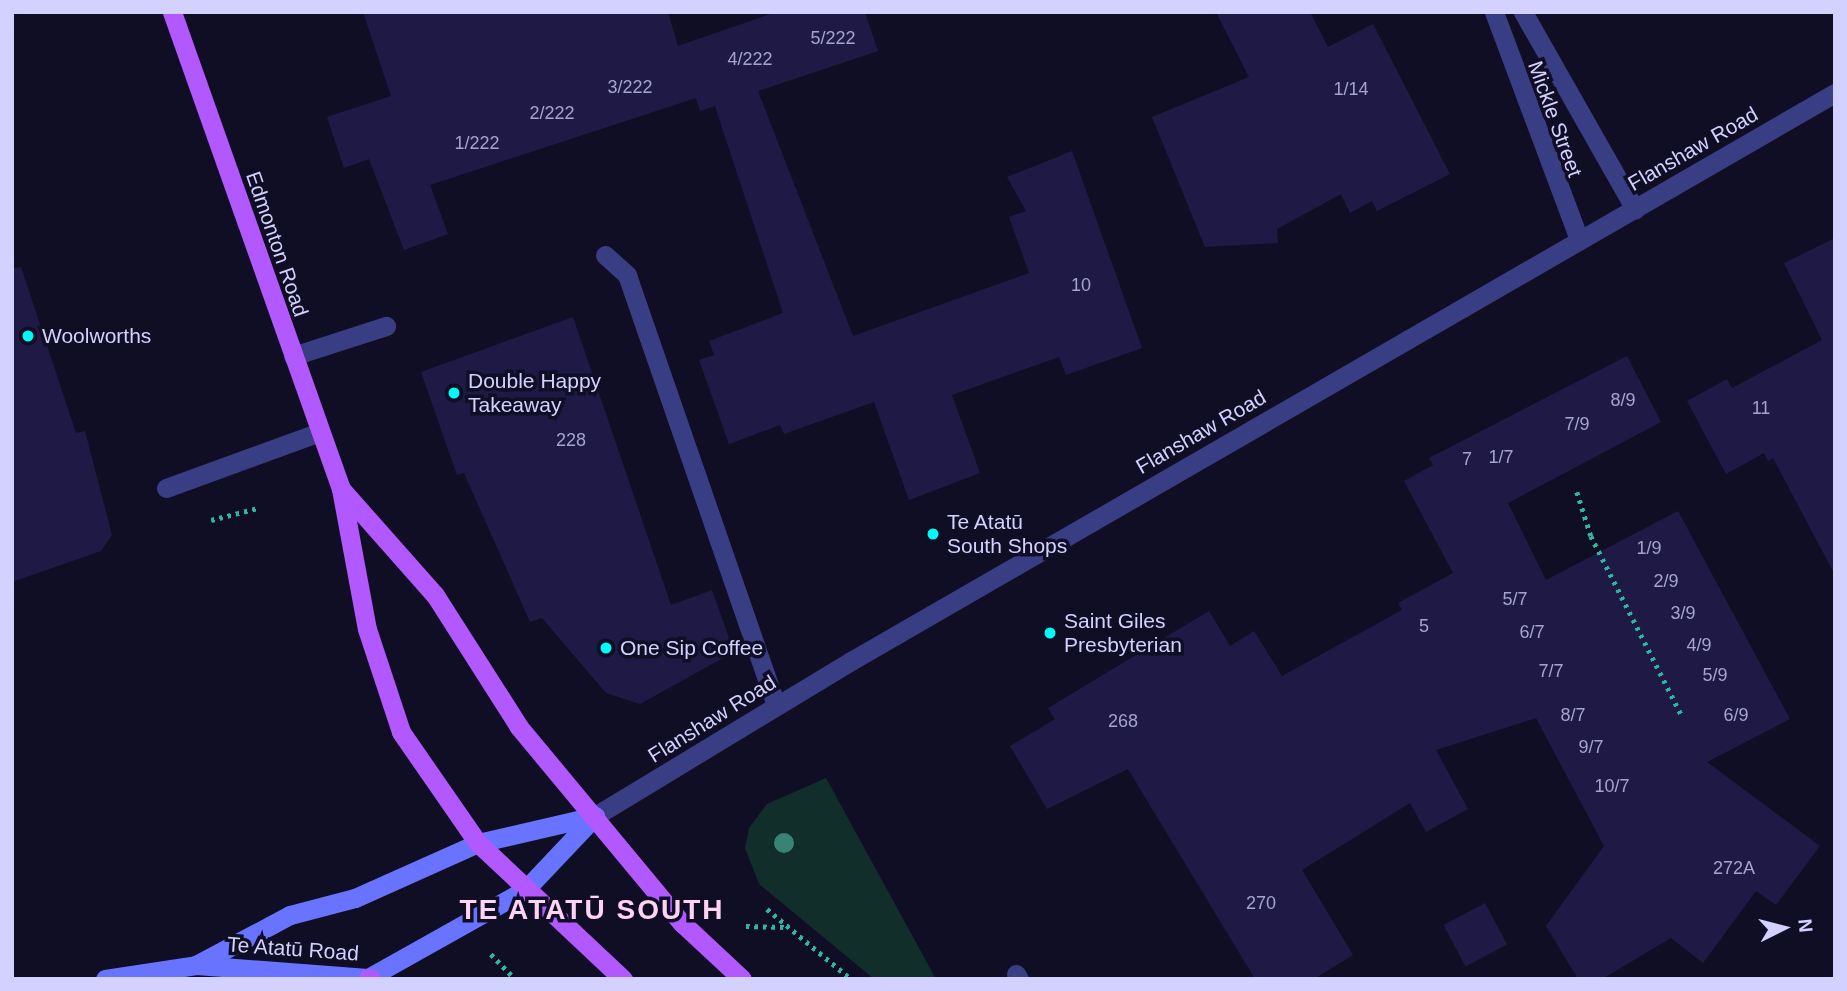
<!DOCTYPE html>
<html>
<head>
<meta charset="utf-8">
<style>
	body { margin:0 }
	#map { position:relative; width:1847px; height:991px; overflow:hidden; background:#100e24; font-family:Arial,sans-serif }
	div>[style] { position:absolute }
	.green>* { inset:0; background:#112e2a }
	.building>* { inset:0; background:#1f1a45; transform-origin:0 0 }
	.path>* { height:4.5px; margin-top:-2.25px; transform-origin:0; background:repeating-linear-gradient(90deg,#2eb6a2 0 3.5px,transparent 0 8.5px) }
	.service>* { height:19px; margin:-9.5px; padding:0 9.5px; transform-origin:9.5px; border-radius:9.5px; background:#393d83 }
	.minor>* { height:19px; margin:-9.5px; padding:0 9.5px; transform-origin:9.5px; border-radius:9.5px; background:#393d83 }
	.tertiary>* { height:19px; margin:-9.5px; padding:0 9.5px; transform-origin:9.5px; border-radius:9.5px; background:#393d83 }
	.secondary>* { height:19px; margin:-9.5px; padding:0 9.5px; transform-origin:9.5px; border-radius:9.5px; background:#6873ff }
	.primary>* { height:19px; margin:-9.5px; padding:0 9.5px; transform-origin:9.5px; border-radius:9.5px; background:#b158ff }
	.trees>* { width:20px; height:20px; margin:-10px; border-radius:50%; background:#3a8273 }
	.dots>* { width:19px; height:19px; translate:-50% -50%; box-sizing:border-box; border:4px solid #100e24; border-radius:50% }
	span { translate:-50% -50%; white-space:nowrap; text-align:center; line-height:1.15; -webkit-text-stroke:7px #100e24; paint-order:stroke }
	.number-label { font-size:18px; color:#a5a3d0 }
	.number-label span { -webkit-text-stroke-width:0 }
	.street-label { font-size:21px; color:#d2d1ff }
	.poi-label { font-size:21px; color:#d2d1ff }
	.left { translate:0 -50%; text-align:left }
	.district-label { font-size:28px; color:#ffd3f3; font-weight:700; letter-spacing:2px }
	.frame { position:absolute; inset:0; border:14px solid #d2d1ff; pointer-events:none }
	.north { position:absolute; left:1749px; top:893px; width:70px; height:70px; -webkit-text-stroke:5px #100e24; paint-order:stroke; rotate:84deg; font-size:19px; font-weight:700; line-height:28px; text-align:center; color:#d2d1ff }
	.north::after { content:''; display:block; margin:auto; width:24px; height:32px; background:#d2d1ff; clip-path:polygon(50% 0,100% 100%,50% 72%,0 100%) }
</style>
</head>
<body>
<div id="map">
	<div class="green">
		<div style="clip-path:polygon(826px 778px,936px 979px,874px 979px,759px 884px,745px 848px,749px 828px,767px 804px)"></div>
	</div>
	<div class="building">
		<div style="clip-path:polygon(363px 12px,668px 12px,678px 46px,776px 12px,865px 12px,878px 51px,758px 91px,853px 336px,1029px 273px,1009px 217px,1026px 211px,1007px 177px,1072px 151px,1142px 348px,1066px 375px,1059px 357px,952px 395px,980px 473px,909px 500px,874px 402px,784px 434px,780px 425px,729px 444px,699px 360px,714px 355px,709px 341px,783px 313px,715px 106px,700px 111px,696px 98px,430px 185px,448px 234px,404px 250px,369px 159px,344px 168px,327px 117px,391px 96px)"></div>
		<div style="clip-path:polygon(1216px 12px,1310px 12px,1328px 47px,1373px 24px,1450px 174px,1377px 211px,1372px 201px,1350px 213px,1341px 194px,1277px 229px,1278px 243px,1205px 247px,1152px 117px,1249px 77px)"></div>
		<div style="clip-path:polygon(1835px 238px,1835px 575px,1773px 458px,1768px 461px,1764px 453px,1726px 474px,1687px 401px,1727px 379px,1732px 388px,1822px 340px,1784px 263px)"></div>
		<div style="clip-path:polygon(21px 267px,76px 433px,85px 431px,112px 535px,101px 551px,12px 582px,12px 269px)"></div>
		<div style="clip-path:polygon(573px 317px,671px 605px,712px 590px,734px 652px,640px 704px,606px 693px,542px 618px,530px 622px,464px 473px,457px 475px,421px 372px)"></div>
		<div style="clip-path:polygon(1627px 356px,1661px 422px,1508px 503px,1546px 580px,1678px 511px,1790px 719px,1707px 762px,1820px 846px,1776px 905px,1756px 891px,1703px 963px,1671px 938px,1602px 979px,1578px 979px,1546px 926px,1604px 846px,1536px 718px,1436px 750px,1468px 809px,1426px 832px,1410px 803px,1302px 870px,1353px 955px,1314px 979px,1255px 979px,1128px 769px,1047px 809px,1010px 746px,1055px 719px,1048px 708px,1209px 611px,1230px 646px,1254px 631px,1282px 676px,1402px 610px,1398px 603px,1453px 573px,1404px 481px,1433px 465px,1429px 458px)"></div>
		<div style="left:1485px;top:903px;width:47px;height:47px;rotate:62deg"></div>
	</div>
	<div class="path">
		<div style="left:1577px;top:492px;width:46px;rotate:72.3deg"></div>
		<div style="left:1591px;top:536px;width:202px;rotate:63.2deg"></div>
		<div style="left:211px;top:520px;width:49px;rotate:-14.3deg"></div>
		<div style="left:767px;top:909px;width:109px;rotate:39.8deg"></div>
		<div style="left:746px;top:926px;width:40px;rotate:1.4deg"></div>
		<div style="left:491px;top:954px;width:35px;rotate:46deg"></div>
	</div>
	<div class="service">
		<div style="left:605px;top:255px;width:30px;rotate:42deg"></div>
		<div style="left:627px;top:275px;width:456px;rotate:70.9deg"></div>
		<div style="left:293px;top:356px;width:98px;rotate:-17.9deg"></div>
		<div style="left:166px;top:488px;width:164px;rotate:-20deg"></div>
		<div style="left:1016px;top:974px;width:6px;rotate:59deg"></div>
	</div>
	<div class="minor">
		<div style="left:1494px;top:12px;width:242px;rotate:69.5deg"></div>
		<div style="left:1523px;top:12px;width:227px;rotate:60.4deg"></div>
	</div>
	<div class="tertiary">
		<div style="left:595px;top:816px;width:299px;rotate:-31.2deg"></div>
		<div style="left:851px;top:661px;width:1136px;rotate:-30deg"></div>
	</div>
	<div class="secondary">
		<div style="left:196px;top:965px;width:106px;rotate:-28deg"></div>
		<div style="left:290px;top:915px;width:67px;rotate:-14.7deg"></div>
		<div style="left:355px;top:898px;width:135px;rotate:-24.1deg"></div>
		<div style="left:478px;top:843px;width:120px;rotate:-13deg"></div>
		<div style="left:105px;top:979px;width:92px;rotate:-8.7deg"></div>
		<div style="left:196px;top:965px;width:172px;rotate:4.3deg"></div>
		<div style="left:368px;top:978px;width:180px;rotate:-29.3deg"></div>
		<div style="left:525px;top:890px;width:102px;rotate:-46.6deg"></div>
	</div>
	<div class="primary">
		<div style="left:172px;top:12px;width:506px;rotate:70.49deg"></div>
		<div style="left:341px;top:489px;width:142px;rotate:79.5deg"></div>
		<div style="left:367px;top:629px;width:108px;rotate:71.7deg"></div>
		<div style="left:401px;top:732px;width:135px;rotate:55.3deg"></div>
		<div style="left:478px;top:843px;width:199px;rotate:43.2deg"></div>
		<div style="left:342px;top:490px;width:140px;rotate:48.5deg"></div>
		<div style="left:435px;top:595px;width:156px;rotate:57.5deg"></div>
		<div style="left:519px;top:727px;width:255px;rotate:50.3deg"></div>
		<div style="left:682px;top:923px;width:82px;rotate:43deg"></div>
		<div style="left:368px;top:978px;width:3px;rotate:18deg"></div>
	</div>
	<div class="trees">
		<div style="left:784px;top:843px"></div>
	</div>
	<div class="dots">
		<div style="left:28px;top:336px;background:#00fafc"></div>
		<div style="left:454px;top:393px;background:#00fafc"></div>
		<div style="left:933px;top:534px;background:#00fafc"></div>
		<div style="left:1050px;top:633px;background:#00fafc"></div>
		<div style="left:606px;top:648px;background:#00fafc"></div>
	</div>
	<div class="number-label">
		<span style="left:833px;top:38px">5/222</span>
		<span style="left:750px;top:59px">4/222</span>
		<span style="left:630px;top:87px">3/222</span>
		<span style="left:1351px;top:89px">1/14</span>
		<span style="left:552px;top:113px">2/222</span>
		<span style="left:477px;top:143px">1/222</span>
		<span style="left:1081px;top:285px">10</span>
		<span style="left:1623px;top:400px">8/9</span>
		<span style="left:1761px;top:408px">11</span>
		<span style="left:1577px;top:424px">7/9</span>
		<span style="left:571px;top:440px">228</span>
		<span style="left:1501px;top:457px">1/7</span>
		<span style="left:1467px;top:459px">7</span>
		<span style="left:1649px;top:548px">1/9</span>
		<span style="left:1666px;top:581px">2/9</span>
		<span style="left:1515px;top:599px">5/7</span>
		<span style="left:1683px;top:613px">3/9</span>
		<span style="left:1424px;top:626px">5</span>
		<span style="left:1532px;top:632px">6/7</span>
		<span style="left:1699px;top:645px">4/9</span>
		<span style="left:1551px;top:671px">7/7</span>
		<span style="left:1715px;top:675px">5/9</span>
		<span style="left:1573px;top:715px">8/7</span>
		<span style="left:1736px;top:715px">6/9</span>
		<span style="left:1123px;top:721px">268</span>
		<span style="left:1591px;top:747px">9/7</span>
		<span style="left:1612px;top:786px">10/7</span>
		<span style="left:1734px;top:868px">272A</span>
		<span style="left:1261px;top:903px">270</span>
	</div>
	<div class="street-label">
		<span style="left:1555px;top:119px;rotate:70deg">Mickle Street</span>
		<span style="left:1693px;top:149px;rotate:-30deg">Flanshaw Road</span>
		<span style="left:277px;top:244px;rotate:71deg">Edmonton Road</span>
		<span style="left:1201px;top:432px;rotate:-30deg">Flanshaw Road</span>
		<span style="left:712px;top:719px;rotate:-32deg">Flanshaw Road</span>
		<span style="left:293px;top:949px;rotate:4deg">Te Atatū Road</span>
	</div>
	<div class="poi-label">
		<span class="left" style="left:42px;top:336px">Woolworths</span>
		<span class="left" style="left:468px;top:393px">Double Happy<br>Takeaway</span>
		<span class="left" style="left:947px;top:534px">Te Atatū<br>South Shops</span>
		<span class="left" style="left:1064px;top:633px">Saint Giles<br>Presbyterian</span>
		<span class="left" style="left:620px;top:648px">One Sip Coffee</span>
	</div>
	<div class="district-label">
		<span style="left:592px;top:910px">TE ATATŪ SOUTH</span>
	</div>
	<div class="frame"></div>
	<div class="north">N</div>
</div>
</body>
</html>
